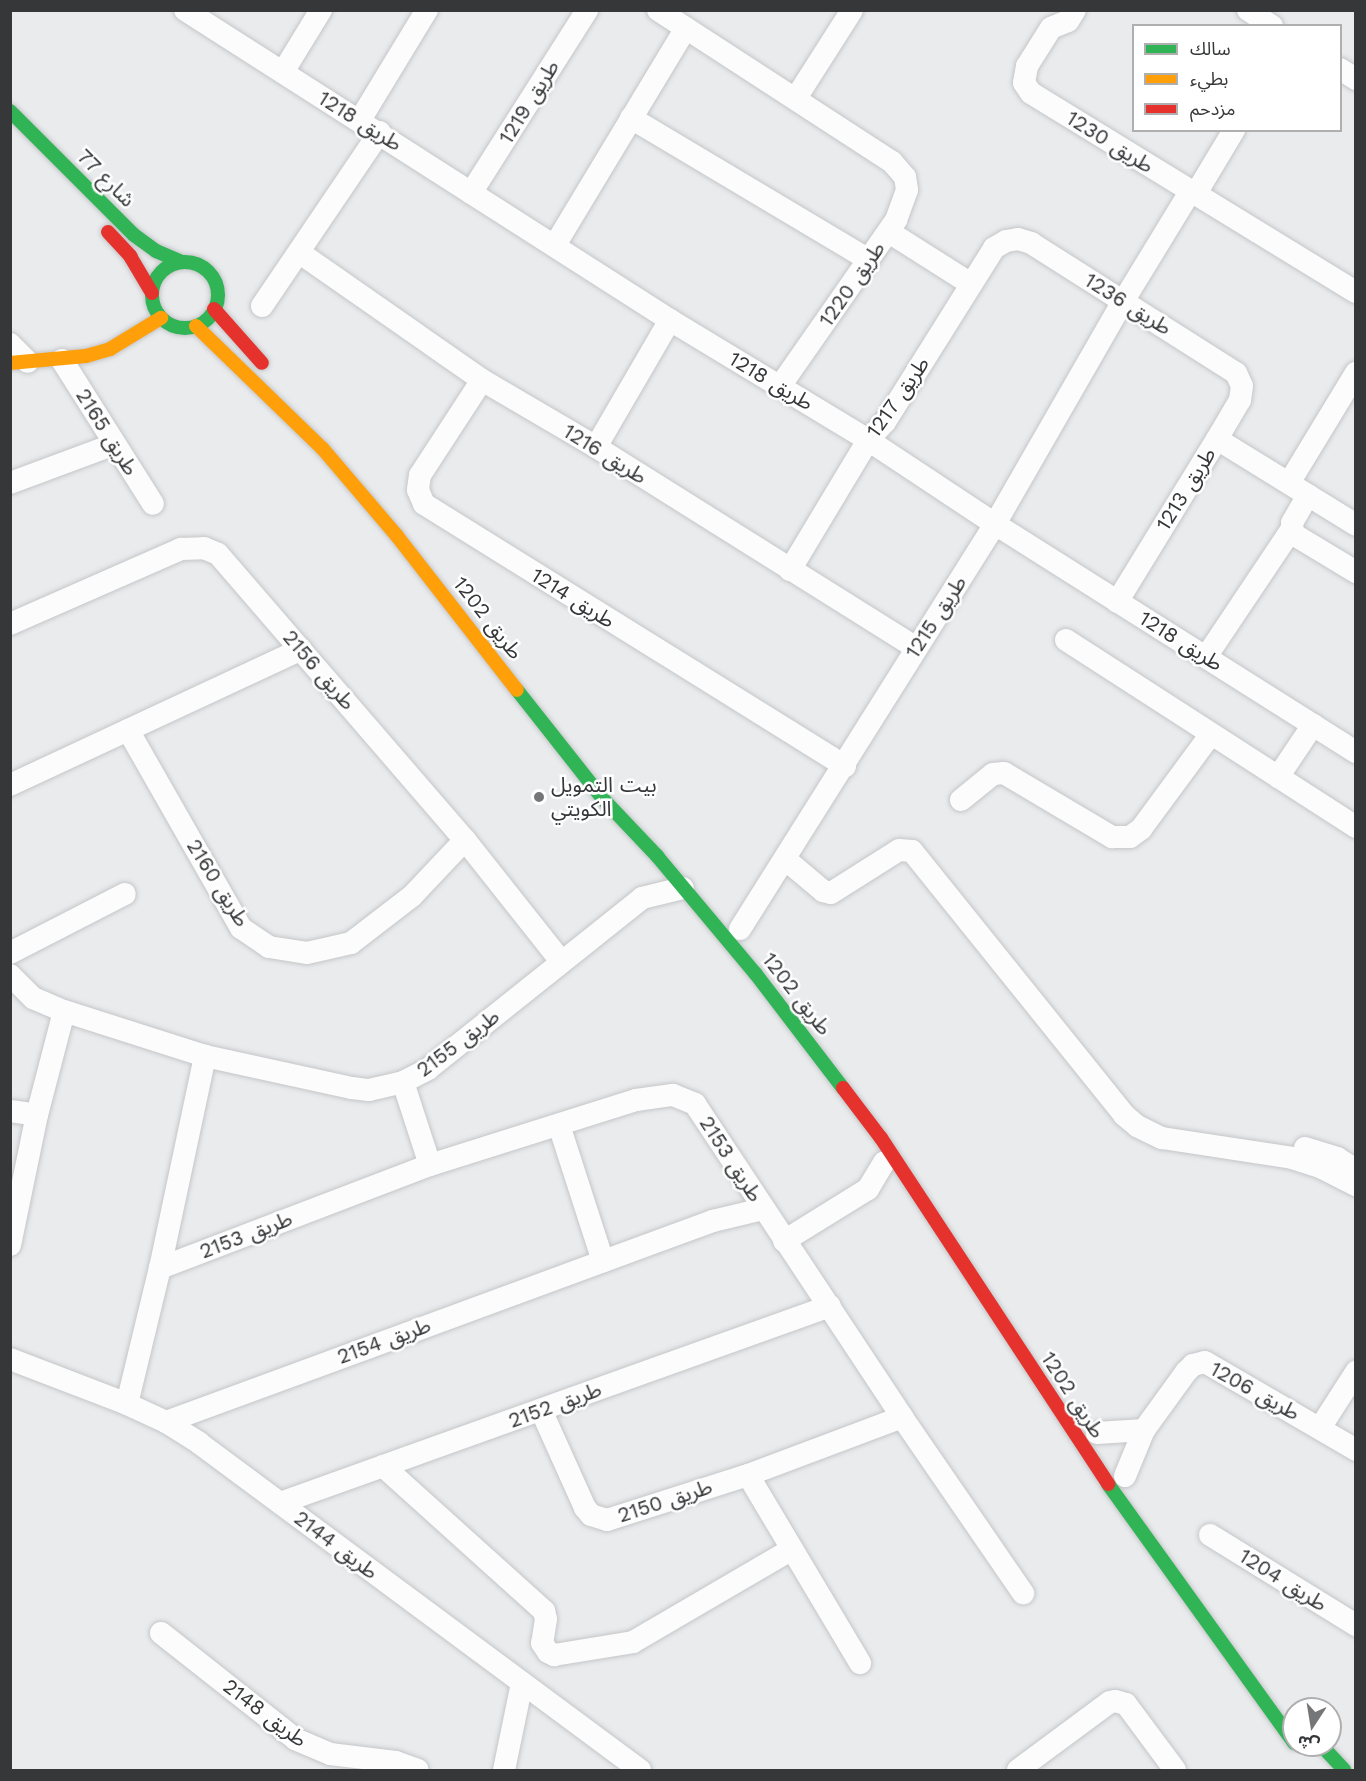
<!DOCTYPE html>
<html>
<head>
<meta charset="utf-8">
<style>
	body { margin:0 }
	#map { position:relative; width:1366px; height:1781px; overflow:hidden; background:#e9ebed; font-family:"Work Sans","Noto Sans Arabic",sans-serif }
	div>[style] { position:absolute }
	.roads { filter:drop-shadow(0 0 2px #c5c6c8) drop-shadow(0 0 2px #c5c6c8) }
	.street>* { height:22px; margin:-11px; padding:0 11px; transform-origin:11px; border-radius:11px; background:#fcfcfc }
	.fast>* { height:14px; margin:-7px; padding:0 7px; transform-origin:7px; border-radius:7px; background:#30b455 }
	.fast>.ring { margin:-7px; padding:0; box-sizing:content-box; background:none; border:14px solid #30b455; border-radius:50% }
	.slow>* { height:14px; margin:-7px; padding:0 7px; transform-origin:7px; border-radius:7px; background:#ff9f0a }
	.jam>* { height:14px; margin:-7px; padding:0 7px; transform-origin:7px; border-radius:7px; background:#e5322d }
	.dots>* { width:16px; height:16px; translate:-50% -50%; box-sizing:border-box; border:3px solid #fff; border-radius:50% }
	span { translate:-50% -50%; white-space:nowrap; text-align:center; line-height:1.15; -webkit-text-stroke:5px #fff; paint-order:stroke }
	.street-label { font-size:21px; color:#363739 }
	.poi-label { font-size:21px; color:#363739 }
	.left { translate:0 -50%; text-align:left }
	.frame { position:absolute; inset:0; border:12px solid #363739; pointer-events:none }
	.legend { position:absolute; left:1132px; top:24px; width:210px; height:108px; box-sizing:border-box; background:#fff; border:2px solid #afafb0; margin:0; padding:8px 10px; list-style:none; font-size:18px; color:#363739 }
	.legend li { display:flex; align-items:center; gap:12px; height:30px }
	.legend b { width:30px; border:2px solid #afafb0 }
	.north { position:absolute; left:1282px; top:1697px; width:60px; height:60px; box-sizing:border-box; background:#fff; border:2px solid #afafb0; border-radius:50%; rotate:192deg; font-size:16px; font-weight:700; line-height:24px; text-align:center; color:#363739 }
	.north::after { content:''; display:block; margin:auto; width:21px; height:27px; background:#757678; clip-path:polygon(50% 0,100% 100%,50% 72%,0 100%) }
</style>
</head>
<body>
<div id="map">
	<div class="roads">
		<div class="street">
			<div style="left:185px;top:10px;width:576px;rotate:32.59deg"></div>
			<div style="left:670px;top:320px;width:232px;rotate:31.2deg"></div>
			<div style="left:868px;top:440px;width:152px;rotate:33.5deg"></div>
			<div style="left:995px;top:524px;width:427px;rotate:32.3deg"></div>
			<div style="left:658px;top:10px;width:279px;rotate:33deg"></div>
			<div style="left:892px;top:162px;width:20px;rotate:49deg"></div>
			<div style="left:905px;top:177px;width:13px;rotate:81deg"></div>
			<div style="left:907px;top:190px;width:32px;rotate:110deg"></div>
			<div style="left:896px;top:220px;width:203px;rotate:124.9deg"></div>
			<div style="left:1075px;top:10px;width:13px;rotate:122deg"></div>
			<div style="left:1068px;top:21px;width:18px;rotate:158deg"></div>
			<div style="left:1051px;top:28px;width:45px;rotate:122.3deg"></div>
			<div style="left:1027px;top:66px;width:17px;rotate:100deg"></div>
			<div style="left:1024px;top:83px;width:12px;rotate:55deg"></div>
			<div style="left:1031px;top:93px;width:381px;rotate:31.5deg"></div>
			<div style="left:1248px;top:10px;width:29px;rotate:34deg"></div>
			<div style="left:1340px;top:69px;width:19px;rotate:32deg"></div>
			<div style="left:283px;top:72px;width:73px;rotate:-58.5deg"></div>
			<div style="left:796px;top:98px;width:104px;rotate:-57.5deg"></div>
			<div style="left:631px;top:118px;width:277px;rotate:30.8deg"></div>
			<div style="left:360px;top:120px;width:129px;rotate:-58.7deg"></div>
			<div style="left:471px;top:193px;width:217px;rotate:-57.6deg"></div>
			<div style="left:1195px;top:195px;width:76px;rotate:-59deg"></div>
			<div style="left:889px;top:232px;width:97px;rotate:32.4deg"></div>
			<div style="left:555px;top:245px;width:253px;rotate:-58.9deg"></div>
			<div style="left:300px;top:253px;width:222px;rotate:34.9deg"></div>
			<div style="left:482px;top:380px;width:132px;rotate:30.4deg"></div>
			<div style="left:596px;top:447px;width:377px;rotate:32.1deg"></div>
			<div style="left:262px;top:306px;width:210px;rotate:-55.9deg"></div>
			<div style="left:10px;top:344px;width:25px;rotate:45deg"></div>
			<div style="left:62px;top:360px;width:170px;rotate:57.7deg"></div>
			<div style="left:482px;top:380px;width:113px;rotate:123.1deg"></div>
			<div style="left:420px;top:475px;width:15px;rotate:98deg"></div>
			<div style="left:418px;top:490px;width:15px;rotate:67deg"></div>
			<div style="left:424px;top:504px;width:496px;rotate:31.9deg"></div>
			<div style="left:1217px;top:439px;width:163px;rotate:31.7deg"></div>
			<div style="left:596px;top:447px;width:147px;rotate:-59.8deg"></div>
			<div style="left:10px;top:483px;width:112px;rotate:-20.4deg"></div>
			<div style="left:1289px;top:483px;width:129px;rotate:-58.7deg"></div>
			<div style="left:1308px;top:495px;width:32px;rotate:120deg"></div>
			<div style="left:1292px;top:523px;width:11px;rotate:85deg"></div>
			<div style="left:1293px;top:534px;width:74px;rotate:31.1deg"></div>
			<div style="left:790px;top:570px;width:152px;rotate:-59deg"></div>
			<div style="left:868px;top:440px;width:25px;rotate:-47deg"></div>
			<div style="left:885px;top:422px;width:205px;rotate:-57.9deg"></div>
			<div style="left:994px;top:248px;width:14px;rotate:-30deg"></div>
			<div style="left:1006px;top:241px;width:12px;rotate:-9deg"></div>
			<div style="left:1018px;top:239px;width:14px;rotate:17deg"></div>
			<div style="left:1031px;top:243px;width:243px;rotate:32.4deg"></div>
			<div style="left:1236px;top:373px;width:14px;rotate:65deg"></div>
			<div style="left:1242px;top:386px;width:14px;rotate:98deg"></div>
			<div style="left:1240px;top:400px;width:45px;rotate:120.5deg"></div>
			<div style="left:1217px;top:439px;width:191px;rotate:121.5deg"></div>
			<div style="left:10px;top:624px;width:187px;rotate:-23.7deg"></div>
			<div style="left:181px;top:549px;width:23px;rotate:-2deg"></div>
			<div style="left:204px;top:548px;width:15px;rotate:23deg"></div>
			<div style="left:218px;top:554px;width:378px;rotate:49.2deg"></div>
			<div style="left:465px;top:840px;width:154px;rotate:51.6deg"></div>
			<div style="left:1066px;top:640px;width:345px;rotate:32.8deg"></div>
			<div style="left:1206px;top:657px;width:153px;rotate:-56.2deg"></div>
			<div style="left:128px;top:730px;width:228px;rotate:60.3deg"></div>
			<div style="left:241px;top:928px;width:34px;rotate:34deg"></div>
			<div style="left:269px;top:947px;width:38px;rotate:9deg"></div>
			<div style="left:307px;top:953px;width:45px;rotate:-12.8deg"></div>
			<div style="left:351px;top:943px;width:77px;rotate:-37.6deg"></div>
			<div style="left:412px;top:896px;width:77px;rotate:-46.6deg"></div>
			<div style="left:1278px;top:777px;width:63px;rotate:-56.1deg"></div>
			<div style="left:10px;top:785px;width:321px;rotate:-25deg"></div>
			<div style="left:961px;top:800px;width:41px;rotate:-39.1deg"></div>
			<div style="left:993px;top:774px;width:11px;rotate:-5deg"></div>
			<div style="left:1004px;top:773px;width:126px;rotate:30.7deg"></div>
			<div style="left:1112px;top:837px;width:18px"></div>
			<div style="left:1130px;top:837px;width:14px;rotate:-36deg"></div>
			<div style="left:1141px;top:829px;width:118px;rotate:-53.6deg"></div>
			<div style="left:785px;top:859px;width:50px;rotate:40.1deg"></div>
			<div style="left:823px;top:891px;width:8px;rotate:14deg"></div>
			<div style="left:831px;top:893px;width:80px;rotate:-32.3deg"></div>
			<div style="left:899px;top:850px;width:13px;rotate:4deg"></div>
			<div style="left:912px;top:851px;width:339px;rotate:51.2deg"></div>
			<div style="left:1124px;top:1115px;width:17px;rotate:40deg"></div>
			<div style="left:1137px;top:1126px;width:28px;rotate:26deg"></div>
			<div style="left:1162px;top:1138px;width:132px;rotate:8.7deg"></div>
			<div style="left:1292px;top:1158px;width:32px;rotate:18deg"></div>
			<div style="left:1322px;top:1168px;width:38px;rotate:27deg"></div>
			<div style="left:740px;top:929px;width:479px;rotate:-57.8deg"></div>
			<div style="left:995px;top:524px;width:258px;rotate:-60.1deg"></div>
			<div style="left:1124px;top:300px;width:127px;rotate:-58.6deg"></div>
			<div style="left:10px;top:953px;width:129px;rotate:-27.2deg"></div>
			<div style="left:10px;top:975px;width:33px;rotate:45deg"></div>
			<div style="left:33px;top:998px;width:34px;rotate:23deg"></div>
			<div style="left:64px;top:1011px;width:148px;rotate:17.7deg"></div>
			<div style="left:205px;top:1056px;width:150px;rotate:12.3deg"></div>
			<div style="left:352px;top:1088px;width:17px;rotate:7deg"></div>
			<div style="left:369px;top:1090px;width:35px;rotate:-13deg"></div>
			<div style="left:403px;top:1082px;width:28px;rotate:-27deg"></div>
			<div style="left:428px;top:1069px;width:274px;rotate:-38.6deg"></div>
			<div style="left:642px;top:898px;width:42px;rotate:-13.7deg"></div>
			<div style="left:403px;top:1082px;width:87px;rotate:72deg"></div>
			<div style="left:10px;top:1111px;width:27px;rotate:8deg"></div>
			<div style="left:559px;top:1125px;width:143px;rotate:72.1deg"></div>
			<div style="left:1305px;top:1148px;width:34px;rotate:17deg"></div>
			<div style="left:1337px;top:1158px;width:22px;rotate:32deg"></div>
			<div style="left:784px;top:1241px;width:99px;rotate:-31.8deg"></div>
			<div style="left:868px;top:1189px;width:31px;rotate:-59deg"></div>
			<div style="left:10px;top:1245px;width:133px;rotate:-78.3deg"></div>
			<div style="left:37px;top:1115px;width:107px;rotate:-75.4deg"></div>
			<div style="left:160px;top:1268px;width:289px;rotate:-20.9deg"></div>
			<div style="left:430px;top:1165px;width:216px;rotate:-17.5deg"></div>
			<div style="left:636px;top:1100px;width:37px;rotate:-8deg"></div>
			<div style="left:673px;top:1095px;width:24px;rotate:22deg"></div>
			<div style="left:695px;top:1104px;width:375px;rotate:56.5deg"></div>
			<div style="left:902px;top:1417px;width:214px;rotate:55.5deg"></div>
			<div style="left:10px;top:1359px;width:125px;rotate:21deg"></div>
			<div style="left:127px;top:1404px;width:43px;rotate:24.8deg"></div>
			<div style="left:166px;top:1422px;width:39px;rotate:32deg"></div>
			<div style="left:199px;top:1443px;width:549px;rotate:36.56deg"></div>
			<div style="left:127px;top:1404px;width:140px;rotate:-76.4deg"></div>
			<div style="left:160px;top:1268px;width:217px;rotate:-78deg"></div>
			<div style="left:541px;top:1410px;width:107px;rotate:65.8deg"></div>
			<div style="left:585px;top:1508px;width:9px;rotate:49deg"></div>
			<div style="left:591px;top:1515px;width:17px;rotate:17deg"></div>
			<div style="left:607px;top:1520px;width:148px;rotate:-17.7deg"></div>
			<div style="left:748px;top:1475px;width:165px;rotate:-20.6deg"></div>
			<div style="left:166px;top:1422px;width:583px;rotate:-20.18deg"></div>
			<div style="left:713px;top:1221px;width:51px;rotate:-13.5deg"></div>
			<div style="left:1320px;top:1428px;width:67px;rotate:-57.3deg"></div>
			<div style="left:1097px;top:1433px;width:47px;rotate:-3.7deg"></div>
			<div style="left:383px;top:1466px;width:217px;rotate:42deg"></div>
			<div style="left:544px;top:1611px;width:8px;rotate:76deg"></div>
			<div style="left:546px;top:1619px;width:24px;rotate:99deg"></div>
			<div style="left:542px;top:1643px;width:11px;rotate:56deg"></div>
			<div style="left:548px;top:1652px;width:7px;rotate:27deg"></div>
			<div style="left:554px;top:1655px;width:80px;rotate:-9.3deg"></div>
			<div style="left:633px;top:1642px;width:184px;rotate:-30.3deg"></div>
			<div style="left:748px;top:1475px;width:219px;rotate:59.2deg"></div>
			<div style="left:1125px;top:1476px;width:50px;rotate:-67.6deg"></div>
			<div style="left:1144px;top:1430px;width:72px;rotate:-54.1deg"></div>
			<div style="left:1186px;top:1372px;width:10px;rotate:-45deg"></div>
			<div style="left:1193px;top:1365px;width:12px;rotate:-14deg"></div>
			<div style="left:1205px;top:1362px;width:175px;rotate:30.2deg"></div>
			<div style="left:280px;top:1503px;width:584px;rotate:-19.71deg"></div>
			<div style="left:1210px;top:1535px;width:172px;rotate:31.7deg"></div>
			<div style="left:161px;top:1633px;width:171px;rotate:38.3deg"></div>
			<div style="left:295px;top:1739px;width:38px;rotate:23deg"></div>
			<div style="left:330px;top:1754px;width:66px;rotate:6.9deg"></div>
			<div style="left:396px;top:1762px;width:23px;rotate:20deg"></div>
			<div style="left:504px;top:1770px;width:89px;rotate:-78.3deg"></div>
			<div style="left:1018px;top:1770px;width:114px;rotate:-36.5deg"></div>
			<div style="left:1110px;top:1702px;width:5px;rotate:-11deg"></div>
			<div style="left:1115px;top:1701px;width:11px;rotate:15deg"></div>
			<div style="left:1126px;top:1704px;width:82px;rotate:53.4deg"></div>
		</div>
		<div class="fast">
			<div style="left:10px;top:111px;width:175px;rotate:45deg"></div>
			<div style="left:134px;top:235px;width:27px;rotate:36deg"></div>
			<div style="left:156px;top:251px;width:28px;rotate:23deg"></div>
			<div class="ring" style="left:152px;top:262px;width:52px;height:52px"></div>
			<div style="left:517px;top:690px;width:139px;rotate:51.7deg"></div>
			<div style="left:603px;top:799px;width:79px;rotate:46.5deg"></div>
			<div style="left:657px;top:856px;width:153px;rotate:50.1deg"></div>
			<div style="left:755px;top:973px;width:145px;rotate:52.6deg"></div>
			<div style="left:1108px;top:1484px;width:319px;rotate:54.3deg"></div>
			<div style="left:1321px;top:1745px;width:34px;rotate:47deg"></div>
		</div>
		<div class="slow">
			<div style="left:196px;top:326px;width:177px;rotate:44.1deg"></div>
			<div style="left:323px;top:449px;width:114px;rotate:49.6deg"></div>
			<div style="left:397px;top:536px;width:195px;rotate:52.1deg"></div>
			<div style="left:10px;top:363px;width:76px;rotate:-5.3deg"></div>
			<div style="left:86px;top:356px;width:25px;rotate:-16deg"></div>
			<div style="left:110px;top:349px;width:60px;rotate:-31.3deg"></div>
		</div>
		<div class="jam">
			<div style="left:108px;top:232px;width:33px;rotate:47deg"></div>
			<div style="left:130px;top:256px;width:43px;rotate:59.3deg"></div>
			<div style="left:214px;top:309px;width:72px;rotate:48.4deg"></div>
			<div style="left:843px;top:1088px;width:63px;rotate:52.8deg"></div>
			<div style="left:881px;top:1138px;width:414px;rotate:56.7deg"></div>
		</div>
	</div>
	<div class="dots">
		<div style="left:539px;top:797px;background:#757678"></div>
	</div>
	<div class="street-label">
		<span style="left:529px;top:102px;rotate:-58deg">طريق 1219</span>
		<span style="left:360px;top:121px;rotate:32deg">طريق 1218</span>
		<span style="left:1110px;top:142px;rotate:32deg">طريق 1230</span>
		<span style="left:106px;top:178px;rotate:45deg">شارع 77</span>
		<span style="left:852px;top:284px;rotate:-55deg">طريق 1220</span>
		<span style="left:1128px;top:304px;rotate:32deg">طريق 1236</span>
		<span style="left:771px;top:381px;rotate:31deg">طريق 1218</span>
		<span style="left:898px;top:397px;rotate:-55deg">طريق 1217</span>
		<span style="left:107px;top:432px;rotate:58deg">طريق 2165</span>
		<span style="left:605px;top:454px;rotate:32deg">طريق 1216</span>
		<span style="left:1186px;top:489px;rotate:-58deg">طريق 1213</span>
		<span style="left:573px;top:598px;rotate:32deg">طريق 1214</span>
		<span style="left:936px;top:617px;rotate:-57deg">طريق 1215</span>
		<span style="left:488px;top:618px;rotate:52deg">طريق 1202</span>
		<span style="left:1181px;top:641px;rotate:32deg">طريق 1218</span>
		<span style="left:319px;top:670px;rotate:49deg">طريق 2156</span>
		<span style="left:218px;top:883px;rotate:58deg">طريق 2160</span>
		<span style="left:797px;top:994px;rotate:52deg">طريق 1202</span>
		<span style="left:458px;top:1043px;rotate:-37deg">طريق 2155</span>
		<span style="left:731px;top:1159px;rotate:57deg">طريق 2153</span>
		<span style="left:246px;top:1235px;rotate:-21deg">طريق 2153</span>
		<span style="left:384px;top:1341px;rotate:-20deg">طريق 2154</span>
		<span style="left:1255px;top:1391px;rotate:29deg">طريق 1206</span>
		<span style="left:1073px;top:1395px;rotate:57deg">طريق 1202</span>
		<span style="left:555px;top:1405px;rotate:-20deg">طريق 2152</span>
		<span style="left:665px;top:1501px;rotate:-18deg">طريق 2150</span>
		<span style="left:336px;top:1545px;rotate:37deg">طريق 2144</span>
		<span style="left:1283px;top:1580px;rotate:32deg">طريق 1204</span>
		<span style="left:265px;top:1713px;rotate:37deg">طريق 2148</span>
	</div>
	<div class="poi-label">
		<span class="left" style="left:551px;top:797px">بيت التمويل<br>الكويتي</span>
	</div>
	<div class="frame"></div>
	<ul class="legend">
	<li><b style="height:8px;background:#30b455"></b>سالك</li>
	<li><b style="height:8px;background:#ff9f0a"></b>بطيء</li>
	<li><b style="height:8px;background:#e5322d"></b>مزدحم</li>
	</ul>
	<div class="north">ش</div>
</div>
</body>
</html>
